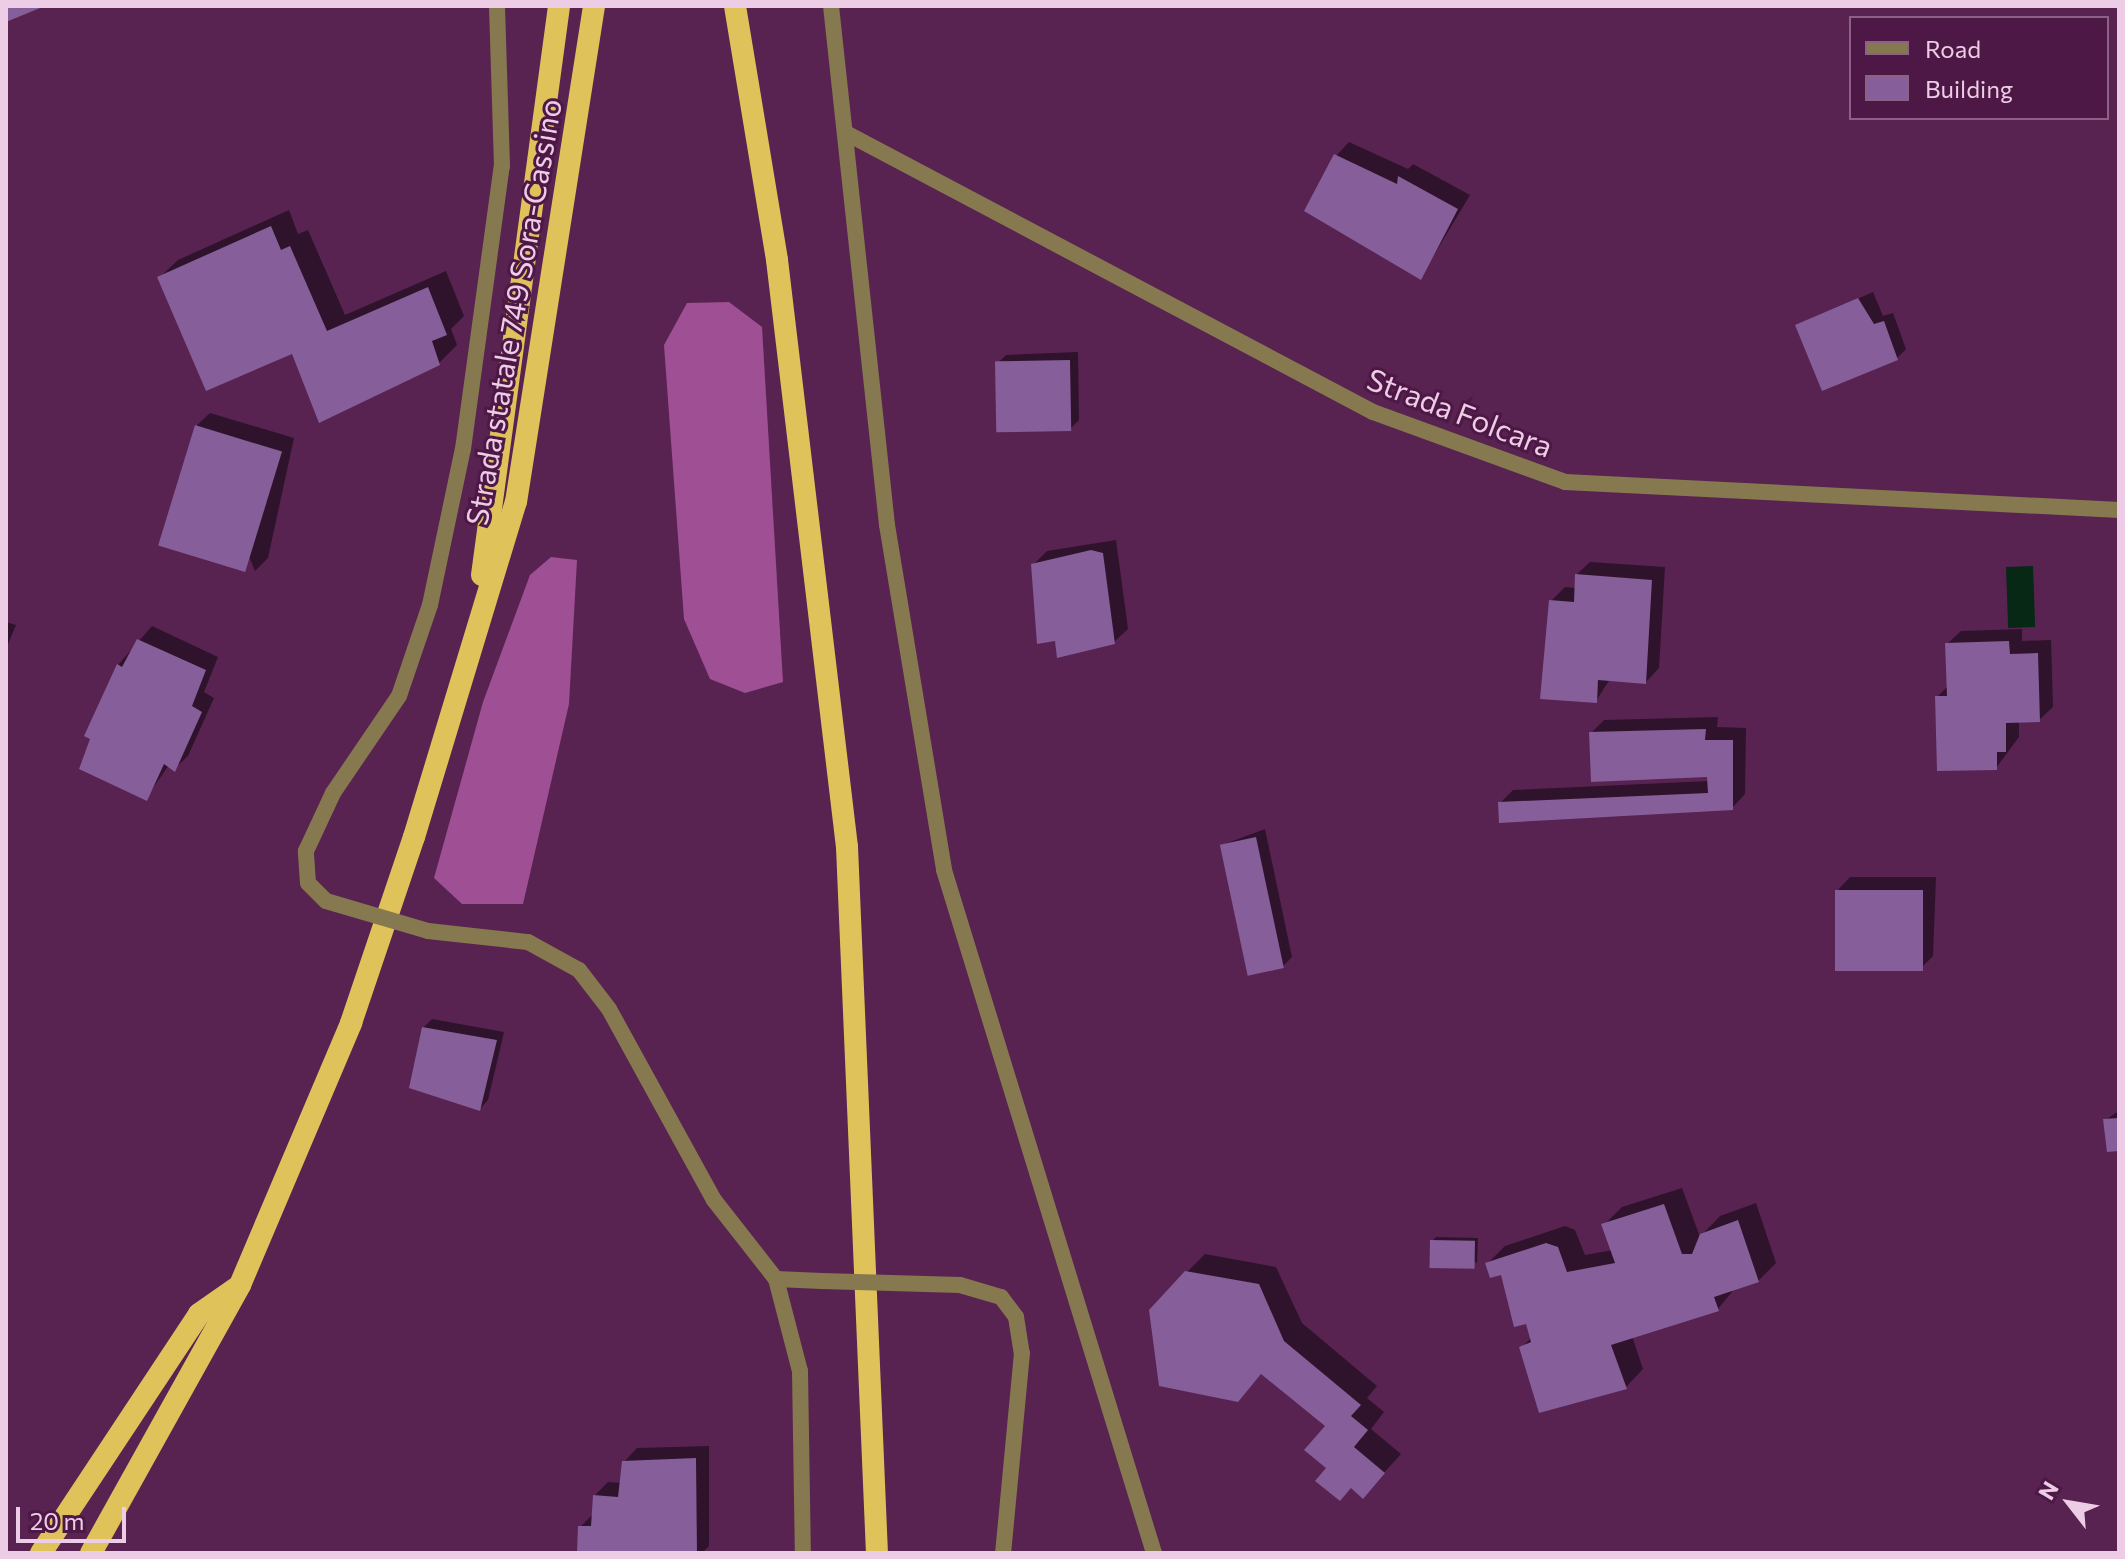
<!DOCTYPE html>
<html>
<head>
<meta charset="utf-8">
<style>
	body { margin:0 }
	#map { position:relative; width:2125px; height:1559px; overflow:hidden; background:#582351; font-family:Commissioner,sans-serif }
	div>[style] { position:absolute }
	.forest>* { inset:0; background:#9f4f93 }
	.water>* { inset:0; background:#062814; transform-origin:0 0 }
	.shadow>* { inset:0; background:#0007 }
	.building>* { inset:0; background:#855e9a; transform-origin:0 0 }
	.minor>* { height:16px; margin:-8px; padding:0 8px; transform-origin:8px; border-radius:8px; background:#86794f }
	.trunk>* { height:22px; margin:-11px; padding:0 11px; transform-origin:11px; border-radius:11px; background:#e0c25b }
	.minor-bridge>* { height:16px; margin:-8px; padding:0 8px; transform-origin:8px; border-radius:8px; background:#86794f }
	span { translate:-50% -50%; white-space:nowrap; text-align:center; line-height:1.15; -webkit-text-stroke:6px #4d1846; paint-order:stroke }
	.street-label { font-size:30px; color:#edcce6 }
	.frame { position:absolute; inset:0; border:8px solid #edcce6; pointer-events:none }
	.legend { position:absolute; left:1849px; top:16px; width:260px; height:104px; box-sizing:border-box; background:#4d1846; border:2px solid #8d6086; margin:0; padding:10px 14px; list-style:none; font-size:24px; color:#edcce6 }
	.legend li { display:flex; align-items:center; gap:16px; height:40px }
	.legend b { width:40px; border:2px solid #8d6086 }
	.north { position:absolute; left:2029px; top:1463px; width:80px; height:80px; -webkit-text-stroke:6px #4d1846; paint-order:stroke; rotate:301deg; font-size:22px; font-weight:700; line-height:32px; text-align:center; color:#edcce6 }
	.north::after { content:''; display:block; margin:auto; width:28px; height:36px; background:#edcce6; clip-path:polygon(50% 0,100% 100%,50% 72%,0 100%) }
	.scale { position:absolute; left:16px; top:1507px; width:110px; height:36px; box-sizing:border-box; border:4px solid #edcce6; border-top:0; padding-left:10px; font-size:24px; line-height:28px; white-space:nowrap; color:#edcce6; -webkit-text-stroke:6px #4d1846; paint-order:stroke }
</style>
</head>
<body>
<div id="map">
	<div class="forest">
		<div style="clip-path:polygon(729px 302px,762px 327px,783px 682px,745px 693px,710px 679px,684px 619px,664px 345px,687px 303px)"></div>
		<div style="clip-path:polygon(551px 557px,577px 560px,569px 704px,523px 904px,462px 904px,434px 878px,483px 702px,530px 575px)"></div>
	</div>
	<div class="water">
		<div style="left:2033px;top:566px;width:61px;height:27px;rotate:88deg"></div>
	</div>
	<div class="shadow">
		<div style="clip-path:polygon(1349px 142px,1408px 169px,1413px 164px,1470px 195px,1421px 277px,1336px 156px)"></div>
		<div style="clip-path:polygon(289px 210px,298px 234px,308px 230px,345px 315px,446px 271px,464px 316px,451px 329px,457px 345px,439px 363px,293px 351px,160px 277px,178px 260px)"></div>
		<div style="clip-path:polygon(1873px 292px,1883px 316px,1893px 313px,1906px 349px,1897px 358px,1798px 325px)"></div>
		<div style="clip-path:polygon(1078px 352px,1079px 420px,1070px 429px,997px 364px,1006px 355px)"></div>
		<div style="clip-path:polygon(210px 413px,294px 438px,268px 558px,255px 571px,196px 426px)"></div>
		<div style="clip-path:polygon(1116px 540px,1128px 629px,1114px 642px,1056px 639px,1033px 565px,1047px 551px)"></div>
		<div style="clip-path:polygon(1590px 562px,1665px 567px,1659px 668px,1646px 682px,1610px 679px,1596px 701px,1551px 601px,1565px 587px,1576px 588px,1576px 575px)"></div>
		<div style="clip-path:polygon(6px 622px,16px 625px,6px 649px)"></div>
		<div style="clip-path:polygon(152px 626px,218px 657px,204px 692px,214px 698px,188px 756px,174px 769px,169px 765px,146px 798px,118px 665px)"></div>
		<div style="clip-path:polygon(2022px 629px,2022px 641px,2051px 640px,2053px 707px,2039px 720px,2019px 721px,2019px 737px,1996px 768px,1937px 697px,1949px 685px,1947px 644px,1961px 631px)"></div>
		<div style="clip-path:polygon(1718px 717px,1717px 727px,1746px 728px,1745px 794px,1732px 808px,1500px 803px,1513px 790px,1709px 781px,1709px 775px,1591px 733px,1604px 720px)"></div>
		<div style="clip-path:polygon(1265px 829px,1292px 957px,1283px 966px,1222px 845px)"></div>
		<div style="clip-path:polygon(1850px 877px,1936px 877px,1933px 956px,1919px 970px,1837px 891px)"></div>
		<div style="clip-path:polygon(432px 1019px,504px 1032px,488px 1100px,480px 1109px,423px 1028px)"></div>
		<div style="clip-path:polygon(2119px 1111px,2119px 1148px,2105px 1120px)"></div>
		<div style="clip-path:polygon(1682px 1188px,1700px 1237px,1720px 1216px,1756px 1203px,1776px 1263px,1758px 1281px,1735px 1288px,1718px 1309px,1632px 1336px,1643px 1369px,1626px 1387px,1521px 1348px,1532px 1337px,1527px 1322px,1503px 1273px,1487px 1264px,1505px 1246px,1565px 1226px,1575px 1230px,1585px 1255px,1613px 1250px,1604px 1225px,1622px 1207px)"></div>
		<div style="clip-path:polygon(1436px 1237px,1478px 1238px,1477px 1263px,1432px 1241px)"></div>
		<div style="clip-path:polygon(1205px 1254px,1276px 1267px,1302px 1323px,1377px 1386px,1367px 1398px,1384px 1412px,1371px 1429px,1401px 1454px,1363px 1496px,1328px 1468px,1327px 1426px,1263px 1372px,1237px 1400px,1187px 1272px)"></div>
		<div style="clip-path:polygon(709px 1446px,709px 1546px,702px 1553px,579px 1553px,580px 1527px,594px 1513px,594px 1496px,608px 1482px,622px 1483px,624px 1462px,637px 1448px)"></div>
	</div>
	<div class="building">
		<div style="clip-path:polygon(6px 6px,45px 6px,6px 22px)"></div>
		<div style="clip-path:polygon(1334px 154px,1397px 184px,1398px 176px,1458px 209px,1421px 280px,1304px 211px)"></div>
		<div style="clip-path:polygon(271px 226px,281px 250px,290px 246px,327px 331px,428px 287px,447px 335px,432px 341px,440px 365px,319px 423px,292px 354px,206px 391px,157px 277px)"></div>
		<div style="clip-path:polygon(1858px 298px,1874px 324px,1884px 321px,1898px 360px,1822px 391px,1795px 325px)"></div>
		<div style="left:1070px;top:360px;width:71px;height:75px;rotate:89deg"></div>
		<div style="left:195px;top:425px;width:91px;height:126px;rotate:17deg"></div>
		<div style="clip-path:polygon(1091px 550px,1103px 553px,1115px 644px,1057px 658px,1055px 641px,1037px 644px,1031px 564px)"></div>
		<div style="clip-path:polygon(1575px 574px,1652px 580px,1646px 684px,1598px 680px,1597px 703px,1540px 699px,1549px 600px,1574px 602px)"></div>
		<div style="clip-path:polygon(137px 639px,206px 670px,192px 706px,202px 712px,175px 772px,164px 764px,147px 801px,79px 769px,90px 739px,84px 736px,117px 664px,122px 667px)"></div>
		<div style="clip-path:polygon(2009px 641px,2010px 654px,2038px 653px,2040px 722px,2006px 723px,2006px 752px,1997px 752px,1997px 770px,1937px 771px,1935px 696px,1947px 696px,1945px 643px)"></div>
		<div style="clip-path:polygon(1706px 729px,1705px 740px,1733px 740px,1733px 810px,1499px 823px,1498px 802px,1708px 793px,1707px 777px,1591px 782px,1589px 732px)"></div>
		<div style="left:1256px;top:837px;width:134px;height:37px;rotate:78deg"></div>
		<div style="left:1835px;top:890px;width:88px;height:81px"></div>
		<div style="clip-path:polygon(422px 1027px,497px 1040px,480px 1111px,409px 1088px)"></div>
		<div style="clip-path:polygon(2119px 1118px,2119px 1151px,2107px 1152px,2103px 1119px)"></div>
		<div style="clip-path:polygon(1664px 1204px,1682px 1254px,1692px 1254px,1700px 1234px,1738px 1220px,1759px 1282px,1714px 1297px,1719px 1311px,1611px 1345px,1627px 1389px,1539px 1413px,1519px 1347px,1531px 1342px,1526px 1324px,1514px 1327px,1501px 1275px,1490px 1278px,1485px 1263px,1546px 1243px,1558px 1247px,1567px 1272px,1615px 1263px,1601px 1224px)"></div>
		<div style="left:1430px;top:1240px;width:45px;height:28px;rotate:1deg"></div>
		<div style="clip-path:polygon(1185px 1271px,1259px 1284px,1284px 1341px,1361px 1405px,1351px 1416px,1368px 1430px,1354px 1447px,1385px 1473px,1363px 1499px,1351px 1488px,1340px 1501px,1315px 1481px,1326px 1468px,1304px 1450px,1325px 1426px,1261px 1374px,1238px 1402px,1159px 1386px,1149px 1310px)"></div>
		<div style="clip-path:polygon(696px 1458px,697px 1553px,577px 1553px,578px 1526px,591px 1526px,593px 1495px,618px 1497px,622px 1461px)"></div>
	</div>
	<div class="minor">
		<div style="left:831px;top:6px;width:522px;rotate:83.84deg"></div>
		<div style="left:887px;top:525px;width:350px;rotate:80.6deg"></div>
		<div style="left:944px;top:870px;width:715px;rotate:72.91deg"></div>
		<div style="left:846px;top:133px;width:596px;rotate:27.9deg"></div>
		<div style="left:1373px;top:412px;width:204px;rotate:20deg"></div>
		<div style="left:1565px;top:482px;width:555px;rotate:2.89deg"></div>
		<div style="left:326px;top:901px;width:25px;rotate:-135deg"></div>
		<div style="left:308px;top:883px;width:32px;rotate:-94deg"></div>
		<div style="left:306px;top:851px;width:64px;rotate:-65deg"></div>
		<div style="left:333px;top:793px;width:117px;rotate:-55.8deg"></div>
		<div style="left:399px;top:696px;width:96px;rotate:-71.2deg"></div>
		<div style="left:430px;top:605px;width:159px;rotate:-78.1deg"></div>
		<div style="left:463px;top:449px;width:286px;rotate:-82.2deg"></div>
		<div style="left:502px;top:166px;width:160px;rotate:-91.8deg"></div>
		<div style="left:428px;top:931px;width:101px;rotate:6.3deg"></div>
		<div style="left:528px;top:942px;width:58px;rotate:28.8deg"></div>
		<div style="left:579px;top:970px;width:49px;rotate:52.4deg"></div>
		<div style="left:609px;top:1009px;width:218px;rotate:61.2deg"></div>
		<div style="left:714px;top:1200px;width:100px;rotate:51.9deg"></div>
		<div style="left:776px;top:1279px;width:95px;rotate:75.4deg"></div>
		<div style="left:800px;top:1371px;width:182px;rotate:89.1deg"></div>
		<div style="left:776px;top:1279px;width:46px;rotate:2.5deg"></div>
		<div style="left:960px;top:1285px;width:43px;rotate:16.3deg"></div>
		<div style="left:1001px;top:1297px;width:25px;rotate:53deg"></div>
		<div style="left:1016px;top:1317px;width:36px;rotate:81deg"></div>
		<div style="left:1022px;top:1353px;width:201px;rotate:95.4deg"></div>
	</div>
	<div class="trunk">
		<div style="left:735px;top:6px;width:257px;rotate:80.6deg"></div>
		<div style="left:777px;top:260px;width:591px;rotate:83.2deg"></div>
		<div style="left:847px;top:847px;width:707px;rotate:87.57deg"></div>
		<div style="left:482px;top:575px;width:574px;rotate:-82.29deg"></div>
		<div style="left:41px;top:1553px;width:287px;rotate:-56.5deg"></div>
		<div style="left:199px;top:1314px;width:45px;rotate:-35.1deg"></div>
		<div style="left:91px;top:1553px;width:307px;rotate:-60.9deg"></div>
		<div style="left:240px;top:1285px;width:285px;rotate:-67deg"></div>
		<div style="left:351px;top:1023px;width:196px;rotate:-71.3deg"></div>
		<div style="left:414px;top:837px;width:350px;rotate:-73.1deg"></div>
		<div style="left:516px;top:502px;width:502px;rotate:-81.06deg"></div>
	</div>
	<div class="minor-bridge">
		<div style="left:326px;top:901px;width:106px;rotate:16.4deg"></div>
		<div style="left:822px;top:1281px;width:138px;rotate:1.7deg"></div>
	</div>
	<div class="street-label">
		<span style="left:513px;top:312px;rotate:-80deg">Strada statale 749 Sora-Cassino</span>
		<span style="left:1460px;top:412px;rotate:21deg">Strada Folcara</span>
	</div>
	<div class="frame"></div>
	<ul class="legend">
	<li><b style="height:10px;background:#86794f"></b>Road</li>
	<li><b style="height:22px;background:#855e9a"></b>Building</li>
	</ul>
	<div class="north">N</div>
	<div class="scale">20 m</div>
</div>
</body>
</html>
